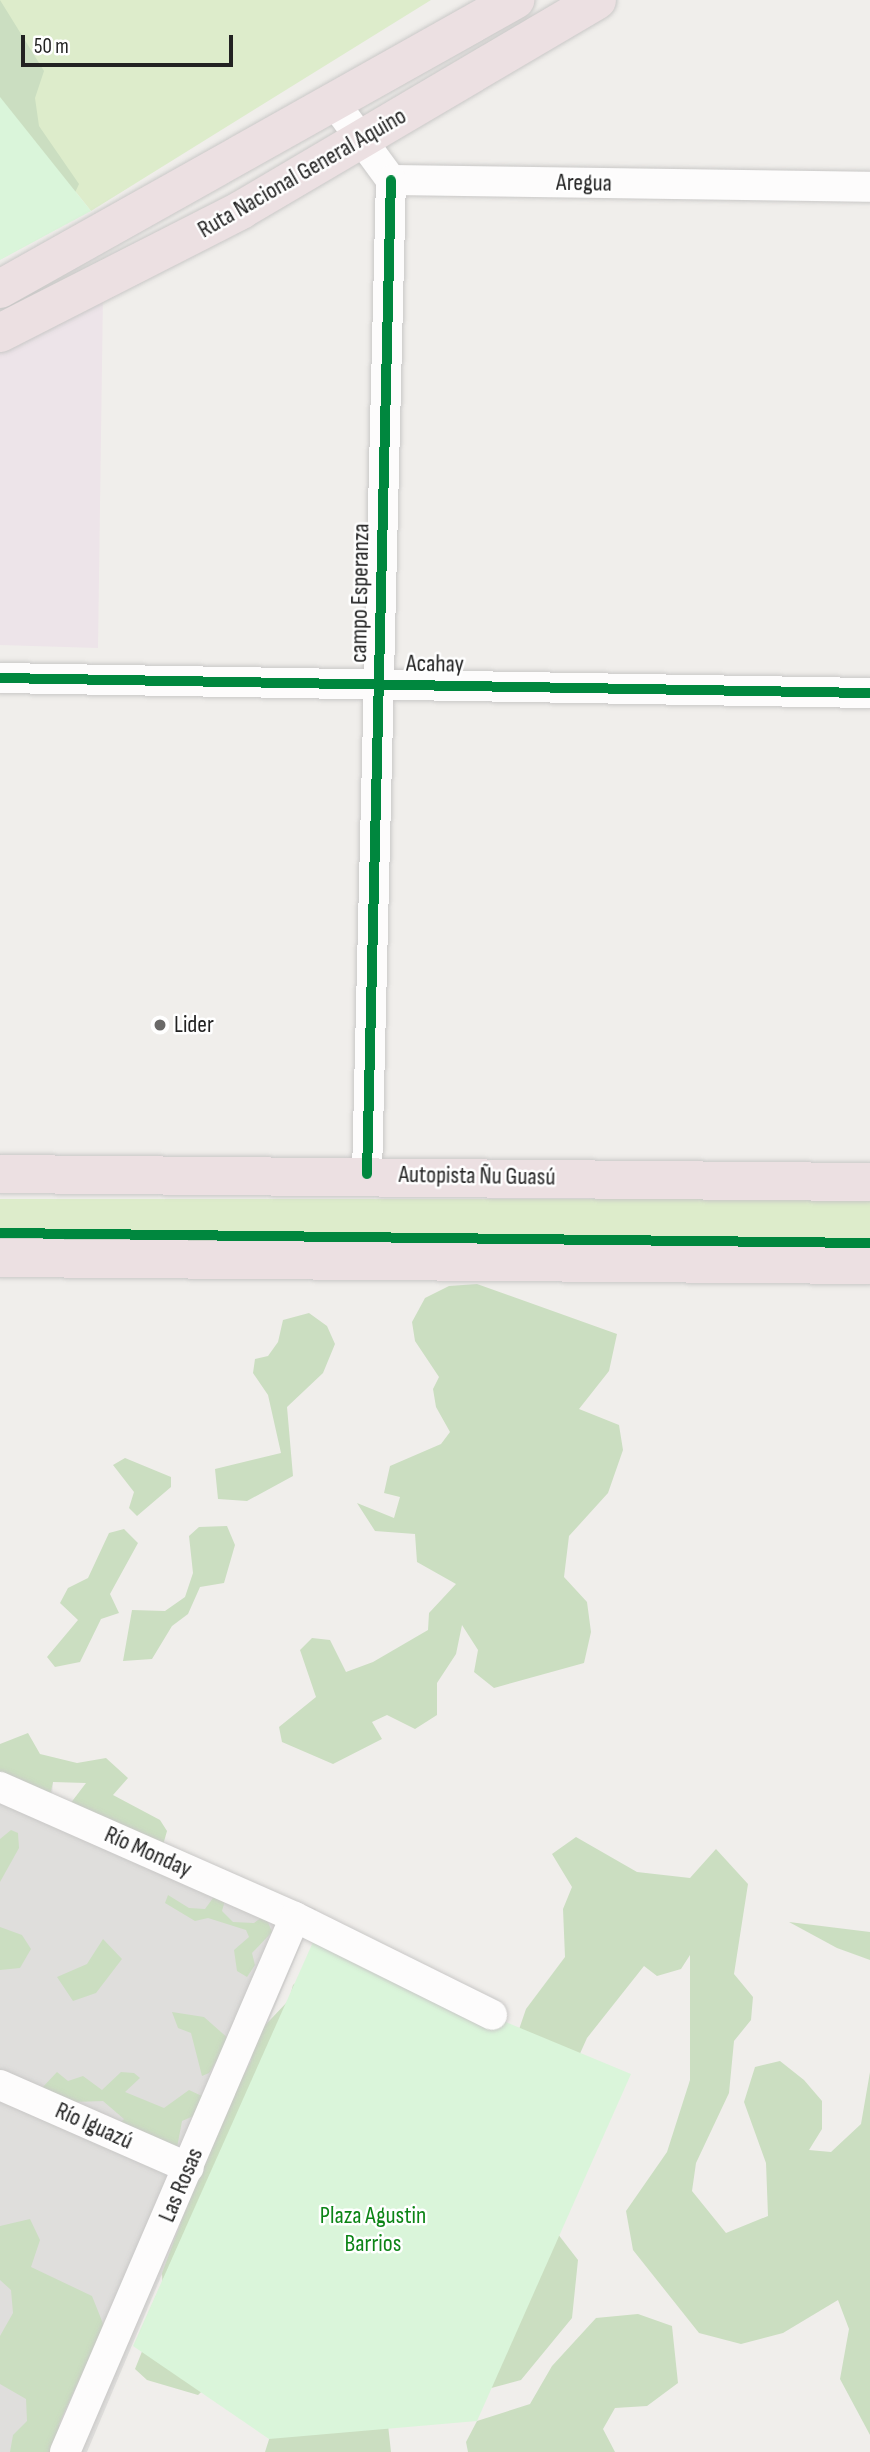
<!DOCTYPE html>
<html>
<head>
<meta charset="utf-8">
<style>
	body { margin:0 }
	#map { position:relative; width:870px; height:2452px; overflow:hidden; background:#f0eeeb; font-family:"Sofia Sans Condensed",sans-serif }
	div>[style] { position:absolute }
	.residential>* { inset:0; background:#dfdedc }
	.industrial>* { inset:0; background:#ede4e9 }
	.grass>* { inset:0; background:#ddeccb; transform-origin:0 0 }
	.forest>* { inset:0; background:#cbdec1 }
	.park>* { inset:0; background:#daf5da }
	.roads { filter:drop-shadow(0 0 2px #c9c8c7) drop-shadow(0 0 2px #c9c8c7) }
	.minor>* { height:30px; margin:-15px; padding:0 15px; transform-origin:15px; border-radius:15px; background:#fdfcfc }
	.highway>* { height:38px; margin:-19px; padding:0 19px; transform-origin:19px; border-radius:19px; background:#ece0e2 }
	.cycleway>* { height:10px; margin:-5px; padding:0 5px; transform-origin:5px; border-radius:5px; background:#00873e }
	.dots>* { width:19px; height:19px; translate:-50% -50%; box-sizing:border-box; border:4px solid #fff; border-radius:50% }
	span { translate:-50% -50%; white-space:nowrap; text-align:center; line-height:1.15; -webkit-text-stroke:5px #fff; paint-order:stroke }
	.street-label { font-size:24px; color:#222 }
	.poi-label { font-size:24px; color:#222 }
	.left { translate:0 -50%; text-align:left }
	.park-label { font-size:24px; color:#0c8416 }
	.scale { position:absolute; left:21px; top:35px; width:212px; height:32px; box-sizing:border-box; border:4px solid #222; border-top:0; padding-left:9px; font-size:21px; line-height:24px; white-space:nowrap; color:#222; -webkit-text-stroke:5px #fff; paint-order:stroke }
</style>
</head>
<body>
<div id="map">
	<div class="residential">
		<div style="clip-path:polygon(0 1756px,53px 1781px,51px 1809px,316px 1909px,87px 2452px,0 2452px)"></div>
	</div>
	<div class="industrial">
		<div style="clip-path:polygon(103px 295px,98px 648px,0 645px,0 349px)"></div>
	</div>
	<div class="grass">
		<div style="clip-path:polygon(0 0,431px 0,91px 211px,0 97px)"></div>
		<div style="left:0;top:1199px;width:870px;height:47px"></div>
	</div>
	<div class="forest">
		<div style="clip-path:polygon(0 0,44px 71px,35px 98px,39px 126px,79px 184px,73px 197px,0 256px)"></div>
		<div style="clip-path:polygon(477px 1284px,617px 1334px,609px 1371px,579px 1409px,619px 1425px,623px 1450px,608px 1493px,569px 1536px,564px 1577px,587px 1602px,591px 1632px,584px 1663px,494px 1688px,474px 1672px,478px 1650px,462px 1625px,456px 1654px,437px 1683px,437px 1715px,415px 1729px,387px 1715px,372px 1722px,382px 1739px,333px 1764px,282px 1742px,279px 1727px,316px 1697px,300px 1650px,312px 1638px,330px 1640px,346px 1672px,373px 1662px,428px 1630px,429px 1613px,456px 1584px,417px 1562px,415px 1534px,375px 1531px,357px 1503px,394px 1518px,400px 1497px,384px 1493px,390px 1466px,441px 1444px,450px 1432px,436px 1407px,433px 1389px,439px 1377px,415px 1341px,412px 1322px,425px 1298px,449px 1286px)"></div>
		<div style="clip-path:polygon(309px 1313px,327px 1326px,335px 1344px,323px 1373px,287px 1407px,293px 1476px,247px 1501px,218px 1499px,215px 1469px,281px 1453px,268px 1395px,253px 1373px,255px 1359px,268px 1356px,278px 1342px,283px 1320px)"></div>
		<div style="clip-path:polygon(125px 1458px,171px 1477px,171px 1487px,137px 1516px,129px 1508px,134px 1492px,113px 1465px)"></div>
		<div style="clip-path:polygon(227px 1526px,235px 1545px,224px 1583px,200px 1587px,188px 1614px,172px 1626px,152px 1659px,123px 1661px,132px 1610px,165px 1611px,185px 1597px,193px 1573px,189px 1536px,199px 1527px)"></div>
		<div style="clip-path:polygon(124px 1529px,138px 1543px,110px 1594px,119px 1613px,101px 1619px,80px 1662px,55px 1667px,47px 1657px,78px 1620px,60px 1603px,68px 1588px,88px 1578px,109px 1533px)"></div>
		<div style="clip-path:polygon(28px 1733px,40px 1754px,77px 1763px,106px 1758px,128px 1778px,113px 1795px,160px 1820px,167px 1831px,163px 1845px,70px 1804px,86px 1783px,53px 1782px,50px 1795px,0 1781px,0 1744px)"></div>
		<div style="clip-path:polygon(11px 1830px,18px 1833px,19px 1848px,0 1882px,0 1839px)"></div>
		<div style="clip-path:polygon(576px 1837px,637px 1872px,690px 1878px,716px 1849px,748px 1884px,734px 1974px,753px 1997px,751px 2020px,734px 2041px,729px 2093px,696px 2163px,692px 2191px,726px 2233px,768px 2216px,766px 2163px,744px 2102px,755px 2067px,780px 2061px,804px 2080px,822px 2101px,822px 2129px,809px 2150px,831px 2152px,861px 2124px,870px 2072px,870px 2435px,840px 2379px,849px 2329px,838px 2300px,783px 2333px,741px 2344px,699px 2333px,633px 2250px,626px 2211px,667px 2152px,690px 2080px,690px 1955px,681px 1969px,657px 1976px,644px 1966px,587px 2038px,569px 2078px,554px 2229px,578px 2260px,572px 2318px,521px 2380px,387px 2416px,391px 2452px,265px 2452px,272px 2430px,222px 2372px,198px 2395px,147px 2380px,135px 2369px,163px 2299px,162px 2273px,221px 2116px,251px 2061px,254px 2037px,289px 2000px,293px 1985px,316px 1966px,513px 2047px,526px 2009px,565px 1957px,563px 1909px,572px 1887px,552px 1854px)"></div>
		<div style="clip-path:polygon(216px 1894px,226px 1897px,222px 1911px,233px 1922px,254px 1923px,265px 1915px,272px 1932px,252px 1953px,255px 1965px,247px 1977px,237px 1971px,234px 1950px,249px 1937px,246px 1930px,208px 1918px,195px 1921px,165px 1903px,168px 1895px,189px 1908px,205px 1909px)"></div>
		<div style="clip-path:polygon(789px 1922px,870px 1932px,870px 1960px,837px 1948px)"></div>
		<div style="clip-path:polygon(0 1927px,22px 1935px,31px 1949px,20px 1968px,0 1970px)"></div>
		<div style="clip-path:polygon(103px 1939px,122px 1959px,96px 1993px,73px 2001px,57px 1977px,87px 1964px)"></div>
		<div style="clip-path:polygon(172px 2012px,204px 2017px,230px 2040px,209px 2073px,202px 2076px,191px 2033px,178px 2028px)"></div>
		<div style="clip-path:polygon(57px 2072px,68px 2081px,83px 2076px,102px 2090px,121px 2072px,134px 2073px,140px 2078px,125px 2092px,164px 2108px,189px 2090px,204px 2097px,198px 2114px,182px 2121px,177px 2148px,117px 2126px,124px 2119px,103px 2101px,74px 2102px,41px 2089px)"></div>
		<div style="clip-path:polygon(30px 2219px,40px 2240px,31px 2267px,92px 2296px,104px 2326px,59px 2424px,60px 2452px,10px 2452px,13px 2435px,27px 2421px,26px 2399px,0 2384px,0 2336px,13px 2313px,11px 2290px,0 2280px,0 2226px)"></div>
		<div style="clip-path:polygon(638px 2314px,672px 2326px,678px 2383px,647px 2406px,615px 2408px,603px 2429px,615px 2452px,468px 2452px,466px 2442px,477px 2421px,530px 2404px,552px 2366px,596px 2318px)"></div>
	</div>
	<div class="park">
		<div style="clip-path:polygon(0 97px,91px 211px,0 260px)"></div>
		<div style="clip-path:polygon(313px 1942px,631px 2074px,477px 2421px,269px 2439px,133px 2346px)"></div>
	</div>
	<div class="roads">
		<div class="minor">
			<div style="left:336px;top:105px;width:93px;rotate:53.7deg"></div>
			<div style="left:391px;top:180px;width:479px;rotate:0.8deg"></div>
			<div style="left:0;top:678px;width:870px;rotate:0.99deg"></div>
			<div style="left:367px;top:1174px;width:994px;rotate:-88.62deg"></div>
			<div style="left:0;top:1787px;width:322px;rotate:23.8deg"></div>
			<div style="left:295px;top:1917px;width:220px;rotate:26.4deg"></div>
			<div style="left:0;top:2085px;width:206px;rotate:23.7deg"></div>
			<div style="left:65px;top:2452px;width:582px;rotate:-66.74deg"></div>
		</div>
		<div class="highway">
			<div style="left:0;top:289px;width:591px;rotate:-29.3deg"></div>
			<div style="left:0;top:333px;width:271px;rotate:-27deg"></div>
			<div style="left:241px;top:210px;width:413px;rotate:-30.5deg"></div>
			<div style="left:0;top:1174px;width:870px;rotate:0.53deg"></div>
			<div style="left:0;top:1258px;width:870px;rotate:0.46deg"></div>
		</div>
	</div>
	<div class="cycleway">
		<div style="left:0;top:678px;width:870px;rotate:0.99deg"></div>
		<div style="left:367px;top:1174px;width:994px;rotate:-88.62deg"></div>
		<div style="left:0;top:1233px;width:870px;rotate:0.66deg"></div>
	</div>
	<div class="dots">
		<div style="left:160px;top:1025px;background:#6a6968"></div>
	</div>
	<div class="street-label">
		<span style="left:302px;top:173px;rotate:-30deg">Ruta Nacional General Aquino</span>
		<span style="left:584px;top:183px;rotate:1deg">Aregua</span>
		<span style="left:360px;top:593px;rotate:-89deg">campo Esperanza</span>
		<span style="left:435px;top:664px;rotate:1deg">Acahay</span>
		<span style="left:477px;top:1176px;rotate:1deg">Autopista Ñu Guasú</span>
		<span style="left:148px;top:1852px;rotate:24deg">Río Monday</span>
		<span style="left:94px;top:2126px;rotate:24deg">Río Iguazú</span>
		<span style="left:181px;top:2185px;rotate:-67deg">Las Rosas</span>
	</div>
	<div class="poi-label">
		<span class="left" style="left:174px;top:1025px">Lider</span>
	</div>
	<div class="park-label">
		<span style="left:373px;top:2230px">Plaza Agustin<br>Barrios</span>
	</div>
	<div class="scale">50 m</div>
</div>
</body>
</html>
